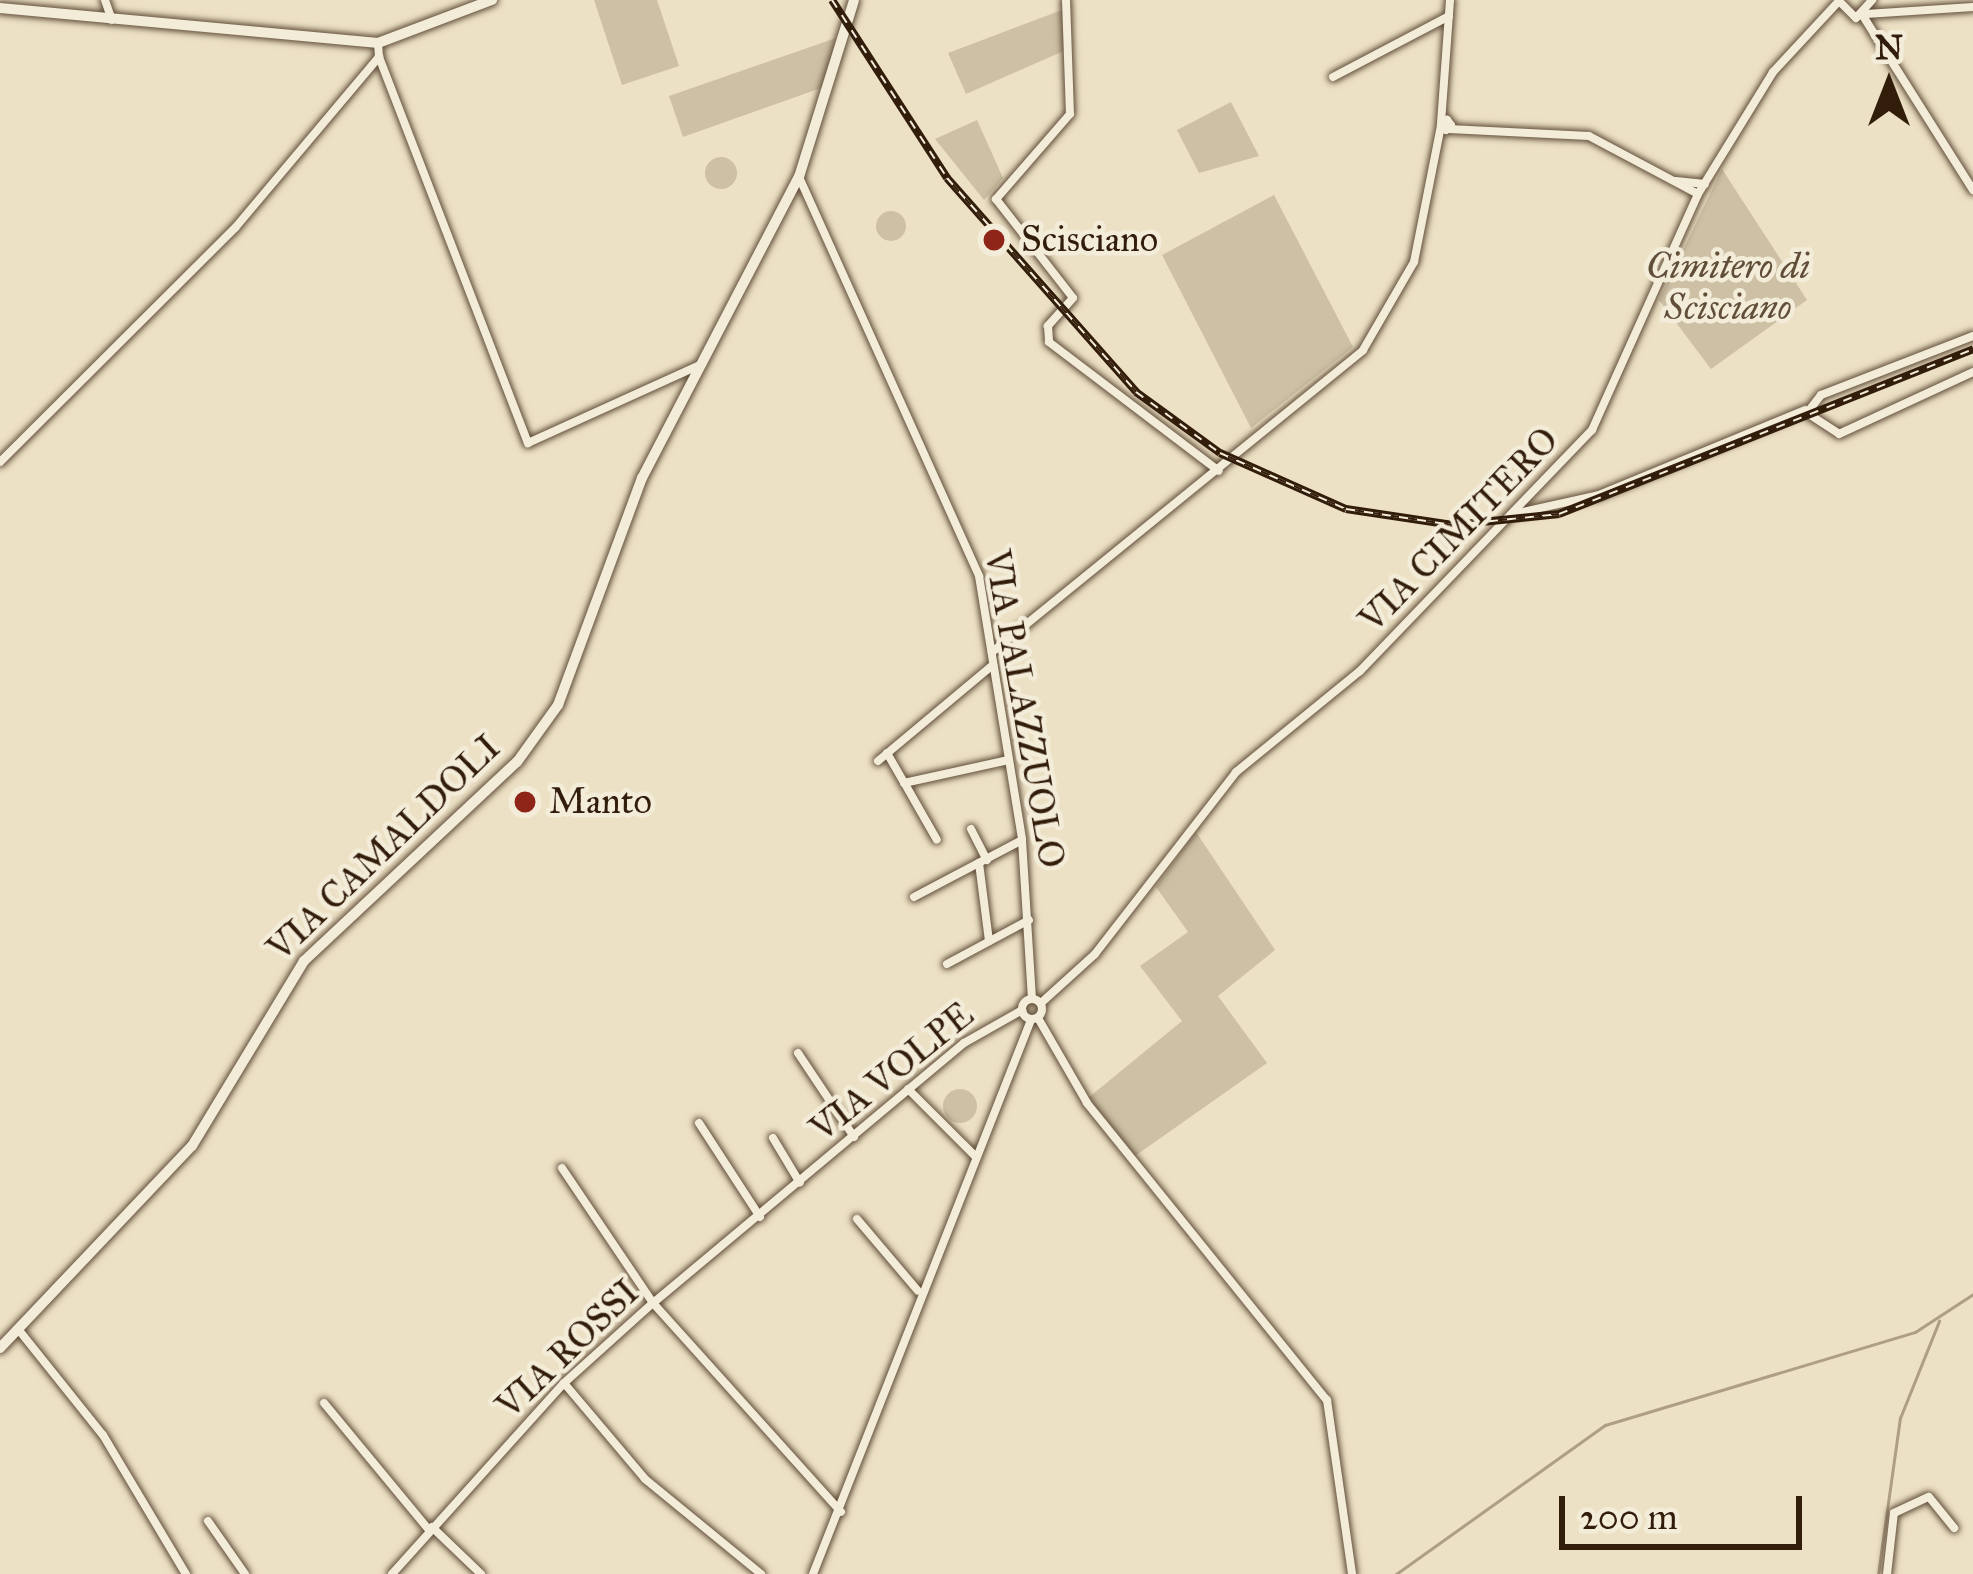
<!DOCTYPE html>
<html>
<head>
<meta charset="utf-8">
<style>
	body { margin:0 }
	#map { position:relative; width:1973px; height:1574px; overflow:hidden; background:#ede1c5; font-family:"IM FELL Great Primer",serif }
	div>[style] { position:absolute }
	.green>* { inset:0; background:#cdc0a5 }
	.round { border-radius:50% }
	.stream>* { height:3px; margin:-1.5px; padding:0 1.5px; transform-origin:1.5px; border-radius:1.5px; background:#ad9e85 }
	.roads { filter:drop-shadow(0 0 3px #614e39) drop-shadow(0 0 3px #614e39) }
	.street>* { height:8px; margin:-4px; padding:0 4px; transform-origin:4px; border-radius:4px; background:#f3ecd9 }
	.street>.ring { margin:-4px; padding:0; box-sizing:content-box; background:none; border:8px solid #f3ecd9; border-radius:50% }
	.secondary>* { height:10px; margin:-5px; padding:0 5px; transform-origin:5px; border-radius:5px; background:#f3ecd9 }
	.rail>* { height:8px; margin-top:-4px; transform-origin:0; background:repeating-linear-gradient(90deg,#f3ecd9 0 9px,#321d0a 0 18px); box-sizing:border-box; border-block:3px solid #321d0a }
	.dots>* { width:33px; height:33px; translate:-50% -50%; box-sizing:border-box; border:6px solid #f3ecd9; border-radius:50% }
	span { translate:-50% -50%; white-space:nowrap; text-align:center; line-height:1.15; -webkit-text-stroke:9px #f3ecd9; paint-order:stroke }
	.poi-label { font-size:36px; color:#321d0a }
	.left { translate:0 -50%; text-align:left }
	.park-label { font-size:36px; color:#604e38; font-style:italic }
	.street-label { font-size:36px; color:#321d0a }
	.north { position:absolute; left:1829px; top:24px; width:120px; height:120px; -webkit-text-stroke:9px #f3ecd9; paint-order:stroke; rotate:0deg; font-size:33px; font-weight:700; line-height:48px; text-align:center; color:#321d0a }
	.north::after { content:''; display:block; margin:auto; width:42px; height:54px; background:#321d0a; clip-path:polygon(50% 0,100% 100%,50% 72%,0 100%) }
	.scale { position:absolute; left:1559px; top:1496px; width:243px; height:54px; box-sizing:border-box; border:6px solid #321d0a; border-top:0; padding-left:15px; font-size:36px; line-height:42px; white-space:nowrap; color:#321d0a; -webkit-text-stroke:9px #f3ecd9; paint-order:stroke }
</style>
</head>
<body>
<div id="map">
	<div class="green">
		<div style="clip-path:polygon(594px 0,657px 0,679px 66px,622px 85px)"></div>
		<div style="clip-path:polygon(1062px 10px,1066px 50px,966px 94px,948px 53px)"></div>
		<div style="clip-path:polygon(836px 38px,824px 87px,683px 137px,669px 96px)"></div>
		<div style="clip-path:polygon(1231px 102px,1259px 156px,1199px 173px,1177px 130px)"></div>
		<div style="clip-path:polygon(977px 120px,1003px 178px,984px 200px,935px 139px)"></div>
		<div class="round" style="left:705px;top:157px;width:32px;height:32px"></div>
		<div style="clip-path:polygon(1722px 169px,1807px 300px,1711px 369px,1659px 300px)"></div>
		<div style="clip-path:polygon(1274px 195px,1353px 347px,1251px 428px,1162px 255px)"></div>
		<div class="round" style="left:876px;top:211px;width:30px;height:30px"></div>
		<div style="clip-path:polygon(1196px 832px,1275px 950px,1218px 996px,1267px 1063px,1135px 1156px,1088px 1098px,1182px 1021px,1140px 966px,1188px 932px,1156px 887px)"></div>
		<div class="round" style="left:943px;top:1089px;width:34px;height:34px"></div>
	</div>
	<div class="stream">
		<div style="left:1396px;top:1574px;width:257px;rotate:-35.5deg"></div>
		<div style="left:1605px;top:1425px;width:324px;rotate:-16.7deg"></div>
		<div style="left:1915px;top:1332px;width:69px;rotate:-33.2deg"></div>
		<div style="left:1878px;top:1574px;width:158px;rotate:-82deg"></div>
		<div style="left:1900px;top:1418px;width:105px;rotate:-68.1deg"></div>
	</div>
	<div class="roads">
		<div class="street">
			<div style="left:105px;top:0;width:21px;rotate:71deg"></div>
			<div style="left:1066px;top:0;width:114px;rotate:88deg"></div>
			<div style="left:1070px;top:114px;width:113px;rotate:131deg"></div>
			<div style="left:996px;top:199px;width:125px;rotate:52.1deg"></div>
			<div style="left:1073px;top:298px;width:38px;rotate:132deg"></div>
			<div style="left:1048px;top:326px;width:16px;rotate:86deg"></div>
			<div style="left:1049px;top:342px;width:213px;rotate:37.2deg"></div>
			<div style="left:1839px;top:1px;width:24px;rotate:45deg"></div>
			<div style="left:1856px;top:18px;width:24px;rotate:-48deg"></div>
			<div style="left:1866px;top:14px;width:107px;rotate:-3.7deg"></div>
			<div style="left:1863px;top:16px;width:206px;rotate:57.7deg"></div>
			<div style="left:379px;top:57px;width:414px;rotate:68.9deg"></div>
			<div style="left:528px;top:443px;width:191px;rotate:-24.4deg"></div>
			<div style="left:1333px;top:77px;width:131px;rotate:-27.7deg"></div>
			<div style="left:1447px;top:120px;width:6px;rotate:51deg"></div>
			<div style="left:1451px;top:125px;width:7px;rotate:135deg"></div>
			<div style="left:1446px;top:130px;width:7px;rotate:-135deg"></div>
			<div style="left:1441px;top:125px;width:8px;rotate:-40deg"></div>
			<div style="left:1441px;top:123px;width:123px;rotate:-85.8deg"></div>
			<div style="left:1449px;top:129px;width:140px;rotate:2.9deg"></div>
			<div style="left:1589px;top:136px;width:123px;rotate:28deg"></div>
			<div style="left:799px;top:177px;width:438px;rotate:65.7deg"></div>
			<div style="left:979px;top:576px;width:267px;rotate:80.7deg"></div>
			<div style="left:1022px;top:840px;width:159px;rotate:86.4deg"></div>
			<div style="left:1676px;top:181px;width:29px;rotate:6deg"></div>
			<div style="left:1973px;top:336px;width:163px;rotate:158.8deg"></div>
			<div style="left:1821px;top:395px;width:23px;rotate:128deg"></div>
			<div style="left:1807px;top:413px;width:38px;rotate:33deg"></div>
			<div style="left:1839px;top:434px;width:148px;rotate:-24.8deg"></div>
			<div style="left:0;top:462px;width:332px;rotate:-44.9deg"></div>
			<div style="left:235px;top:228px;width:224px;rotate:-49.9deg"></div>
			<div style="left:379px;top:57px;width:14px;rotate:-94deg"></div>
			<div style="left:1518px;top:513px;width:83px;rotate:-12.5deg"></div>
			<div style="left:1599px;top:495px;width:223px;rotate:-22.4deg"></div>
			<div style="left:992px;top:652px;width:478px;rotate:-39.1deg"></div>
			<div style="left:1363px;top:350px;width:102px;rotate:-59.9deg"></div>
			<div style="left:1414px;top:262px;width:139px;rotate:-78.8deg"></div>
			<div style="left:887px;top:753px;width:34px;rotate:60deg"></div>
			<div style="left:904px;top:783px;width:107px;rotate:-12.4deg"></div>
			<div style="left:878px;top:761px;width:150px;rotate:-39.9deg"></div>
			<div style="left:905px;top:784px;width:64px;rotate:60.3deg"></div>
			<div style="left:971px;top:829px;width:35px;rotate:63deg"></div>
			<div style="left:979px;top:863px;width:79px;rotate:82.7deg"></div>
			<div style="left:914px;top:897px;width:122px;rotate:-27.8deg"></div>
			<div style="left:947px;top:964px;width:93px;rotate:-28.2deg"></div>
			<div class="ring" style="left:1022px;top:999px;width:12px;height:12px"></div>
			<div style="left:1041px;top:1003px;width:73px;rotate:-42.2deg"></div>
			<div style="left:1095px;top:954px;width:230px;rotate:-52.2deg"></div>
			<div style="left:1236px;top:772px;width:160px;rotate:-39.2deg"></div>
			<div style="left:1360px;top:671px;width:335px;rotate:-46.1deg"></div>
			<div style="left:1592px;top:430px;width:259px;rotate:-65.8deg"></div>
			<div style="left:1698px;top:194px;width:143px;rotate:-58.4deg"></div>
			<div style="left:1773px;top:72px;width:97px;rotate:-47.1deg"></div>
			<div style="left:1038px;top:1018px;width:98px;rotate:60deg"></div>
			<div style="left:1087px;top:1103px;width:382px;rotate:51.1deg"></div>
			<div style="left:1327px;top:1400px;width:176px;rotate:81.8deg"></div>
			<div style="left:798px;top:1053px;width:101px;rotate:56.3deg"></div>
			<div style="left:908px;top:1089px;width:95px;rotate:45deg"></div>
			<div style="left:699px;top:1123px;width:112px;rotate:57deg"></div>
			<div style="left:773px;top:1138px;width:52px;rotate:59deg"></div>
			<div style="left:562px;top:1168px;width:163px;rotate:56deg"></div>
			<div style="left:653px;top:1303px;width:281px;rotate:48deg"></div>
			<div style="left:857px;top:1219px;width:94px;rotate:49.7deg"></div>
			<div style="left:18px;top:1329px;width:136px;rotate:51.3deg"></div>
			<div style="left:103px;top:1435px;width:162px;rotate:59.2deg"></div>
			<div style="left:564px;top:1383px;width:126px;rotate:49.8deg"></div>
			<div style="left:645px;top:1479px;width:150px;rotate:39.3deg"></div>
			<div style="left:324px;top:1403px;width:165px;rotate:50.4deg"></div>
			<div style="left:208px;top:1521px;width:65px;rotate:55.1deg"></div>
			<div style="left:432px;top:1527px;width:68px;rotate:43.8deg"></div>
			<div style="left:392px;top:1574px;width:257px;rotate:-48deg"></div>
			<div style="left:564px;top:1383px;width:120px;rotate:-42deg"></div>
			<div style="left:653px;top:1303px;width:405px;rotate:-39.9deg"></div>
			<div style="left:964px;top:1043px;width:67px;rotate:-29.6deg"></div>
			<div style="left:813px;top:1574px;width:595px;rotate:-68.52deg"></div>
			<div style="left:1887px;top:1574px;width:61px;rotate:-83.5deg"></div>
			<div style="left:1894px;top:1513px;width:38px;rotate:-25deg"></div>
			<div style="left:1929px;top:1497px;width:40px;rotate:51deg"></div>
		</div>
		<div class="secondary">
			<div style="left:0;top:8px;width:380px;rotate:5.3deg"></div>
			<div style="left:378px;top:43px;width:122px;rotate:-20.7deg"></div>
			<div style="left:0;top:1348px;width:279px;rotate:-46.5deg"></div>
			<div style="left:192px;top:1146px;width:216px;rotate:-58.8deg"></div>
			<div style="left:304px;top:961px;width:291px;rotate:-43.1deg"></div>
			<div style="left:517px;top:762px;width:70px;rotate:-54.3deg"></div>
			<div style="left:558px;top:705px;width:242px;rotate:-69.7deg"></div>
			<div style="left:642px;top:478px;width:339px;rotate:-62.5deg"></div>
			<div style="left:799px;top:177px;width:185px;rotate:-72.7deg"></div>
		</div>
	</div>
	<div class="rail">
		<div style="left:832px;top:0;width:212px;rotate:57.1deg"></div>
		<div style="left:947px;top:178px;width:286px;rotate:48.5deg"></div>
		<div style="left:1136px;top:392px;width:104px;rotate:36deg"></div>
		<div style="left:1220px;top:453px;width:138px;rotate:24deg"></div>
		<div style="left:1346px;top:509px;width:108px;rotate:8.5deg"></div>
		<div style="left:1453px;top:525px;width:107px;rotate:-5.9deg"></div>
		<div style="left:1559px;top:514px;width:446px;rotate:-21.7deg"></div>
	</div>
	<div class="dots">
		<div style="left:994px;top:240px;background:#8f2418"></div>
		<div style="left:525px;top:802px;background:#8f2418"></div>
	</div>
	<div class="poi-label">
		<span class="left" style="left:1021px;top:240px">Scisciano</span>
		<span class="left" style="left:549px;top:802px">Manto</span>
	</div>
	<div class="park-label">
		<span style="left:1728px;top:287px">Cimitero di<br>Scisciano</span>
	</div>
	<div class="street-label">
		<span style="left:1459px;top:530px;rotate:-46deg">VIA CIMITERO</span>
		<span style="left:1024px;top:709px;rotate:80deg">VIA PALAZZUOLO</span>
		<span style="left:384px;top:848px;rotate:-44deg">VIA CAMALDOLI</span>
		<span style="left:892px;top:1072px;rotate:-39deg">VIA VOLPE</span>
		<span style="left:568px;top:1349px;rotate:-44deg">VIA ROSSI</span>
	</div>
	<div class="north">N</div>
	<div class="scale">200 m</div>
</div>
</body>
</html>
